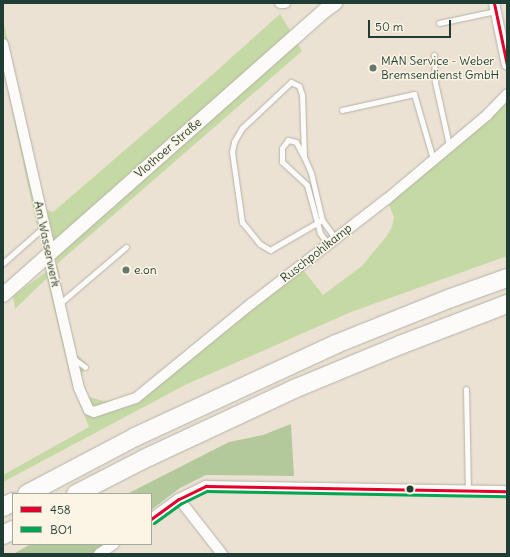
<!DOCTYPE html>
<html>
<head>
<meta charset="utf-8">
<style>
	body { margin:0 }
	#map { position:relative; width:510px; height:557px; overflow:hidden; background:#ece2d4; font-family:Delius,sans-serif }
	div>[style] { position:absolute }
	.green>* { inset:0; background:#c5d9a5 }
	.forest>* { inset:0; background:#b3c99b }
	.roads { filter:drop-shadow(0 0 1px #b5b2a8) drop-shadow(0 0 1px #b5b2a8) }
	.service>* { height:5px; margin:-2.5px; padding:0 2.5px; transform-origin:2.5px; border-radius:2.5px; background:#fcfbf9 }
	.minor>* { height:10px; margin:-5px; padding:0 5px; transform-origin:5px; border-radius:5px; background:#fcfbf9 }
	.secondary>* { height:14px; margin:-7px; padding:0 7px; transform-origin:7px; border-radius:7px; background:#fcfbf9 }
	.motorway>* { height:18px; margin:-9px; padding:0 9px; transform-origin:9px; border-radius:9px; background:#fcfbf9 }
	.bus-1>* { height:3px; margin:-1.5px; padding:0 1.5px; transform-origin:1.5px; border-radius:1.5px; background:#e4002b }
	.bus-2>* { height:3px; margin:-1.5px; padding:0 1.5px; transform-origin:1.5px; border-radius:1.5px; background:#00a651 }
	.dots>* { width:11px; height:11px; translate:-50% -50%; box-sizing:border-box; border:2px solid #fcf5e5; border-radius:50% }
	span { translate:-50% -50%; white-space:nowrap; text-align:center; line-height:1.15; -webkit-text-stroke:3px #fcf5e5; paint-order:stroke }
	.poi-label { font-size:12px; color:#1f3d34 }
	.left { translate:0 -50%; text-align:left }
	.street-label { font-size:12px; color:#1f3d34 }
	.frame { position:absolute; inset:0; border:4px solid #1f3d34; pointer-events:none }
	.legend { position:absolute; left:12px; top:493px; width:140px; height:52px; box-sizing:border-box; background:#fcf5e5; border:1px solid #a4ab9e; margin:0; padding:5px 7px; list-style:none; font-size:12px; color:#1f3d34 }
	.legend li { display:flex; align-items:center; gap:8px; height:20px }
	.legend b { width:20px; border:1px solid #a4ab9e }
	.scale { position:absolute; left:368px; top:20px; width:83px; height:18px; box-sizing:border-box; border:2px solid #1f3d34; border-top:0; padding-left:5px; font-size:12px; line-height:14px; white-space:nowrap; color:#1f3d34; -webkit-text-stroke:3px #fcf5e5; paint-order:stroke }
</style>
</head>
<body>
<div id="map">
	<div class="green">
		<div style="clip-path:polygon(evenodd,280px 14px,302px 51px,57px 264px,75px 353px,87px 364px,80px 378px,89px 397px,104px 401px,118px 400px,134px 395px,297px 262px,386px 197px,502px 94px,507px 98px,507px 256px,351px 312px,185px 385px,3px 482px,3px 475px,89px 427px,72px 384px,47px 278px,15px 309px,13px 296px,57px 264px,50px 225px,39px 235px,28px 185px,3px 68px,3px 19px,45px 209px,53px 212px,212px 75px,280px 14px,387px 200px,394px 217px,392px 227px,386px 237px,362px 266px,323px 295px,300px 266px,387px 200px)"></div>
	</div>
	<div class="forest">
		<div style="clip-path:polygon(291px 424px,294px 476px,206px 475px,180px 488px,151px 510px,151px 494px,127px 494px,229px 442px,263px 435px)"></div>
		<div style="clip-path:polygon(31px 544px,106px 544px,93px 554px,13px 554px)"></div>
	</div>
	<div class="roads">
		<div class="service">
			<div style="left:439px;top:23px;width:58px;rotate:-11.9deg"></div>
			<div style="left:434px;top:55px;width:27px;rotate:88deg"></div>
			<div style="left:435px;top:82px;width:65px;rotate:77.5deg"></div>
			<div style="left:342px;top:110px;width:74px;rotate:-12.5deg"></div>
			<div style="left:414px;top:94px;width:68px;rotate:73.7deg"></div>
			<div style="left:304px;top:157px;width:62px;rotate:-91.8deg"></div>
			<div style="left:302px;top:95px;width:9px;rotate:-108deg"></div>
			<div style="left:299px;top:86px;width:9px;rotate:-153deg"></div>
			<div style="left:291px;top:82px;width:67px;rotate:136.8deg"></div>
			<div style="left:242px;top:128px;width:16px;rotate:120deg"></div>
			<div style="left:234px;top:142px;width:10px;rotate:101deg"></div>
			<div style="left:232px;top:152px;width:71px;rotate:81.9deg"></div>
			<div style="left:242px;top:222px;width:28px;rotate:51deg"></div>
			<div style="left:260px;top:244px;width:12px;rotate:31deg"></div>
			<div style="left:270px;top:250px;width:60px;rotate:-30deg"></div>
			<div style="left:328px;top:244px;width:14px;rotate:-126deg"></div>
			<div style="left:320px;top:233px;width:50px;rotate:-105.2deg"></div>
			<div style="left:307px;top:185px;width:34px;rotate:-137deg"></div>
			<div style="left:282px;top:162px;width:14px;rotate:-90deg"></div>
			<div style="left:282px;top:148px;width:10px;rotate:-53deg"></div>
			<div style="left:288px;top:140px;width:8px;rotate:14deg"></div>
			<div style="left:296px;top:142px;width:17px;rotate:62deg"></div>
			<div style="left:304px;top:157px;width:17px;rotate:66deg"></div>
			<div style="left:311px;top:173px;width:48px;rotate:76.8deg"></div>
			<div style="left:322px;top:220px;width:22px;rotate:54deg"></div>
			<div style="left:3px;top:263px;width:55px;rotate:-41.3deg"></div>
			<div style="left:59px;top:304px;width:88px;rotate:-40.4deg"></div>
			<div style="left:73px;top:358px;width:15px;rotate:37deg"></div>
			<div style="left:466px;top:389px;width:102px;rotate:88.9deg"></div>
		</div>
		<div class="minor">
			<div style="left:280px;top:3px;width:5px"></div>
			<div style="left:494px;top:3px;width:63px;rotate:78.2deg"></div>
			<div style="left:3px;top:44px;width:201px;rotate:77.1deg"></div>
			<div style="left:48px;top:240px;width:14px;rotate:90deg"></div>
			<div style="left:48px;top:254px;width:138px;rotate:77deg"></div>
			<div style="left:79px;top:388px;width:24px;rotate:66deg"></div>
			<div style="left:89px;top:410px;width:5px;rotate:22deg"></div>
			<div style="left:94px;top:412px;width:44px;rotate:-18.4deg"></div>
			<div style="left:136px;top:398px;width:149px;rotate:-39.3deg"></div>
			<div style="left:251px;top:304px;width:172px;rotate:-37.7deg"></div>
			<div style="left:387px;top:199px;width:131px;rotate:-40deg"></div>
			<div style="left:487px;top:115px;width:29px;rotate:-46deg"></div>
			<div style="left:179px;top:499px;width:70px;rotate:52deg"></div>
			<div style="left:151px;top:519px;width:34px;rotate:-36deg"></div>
			<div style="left:179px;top:499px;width:30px;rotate:-26deg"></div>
			<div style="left:206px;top:486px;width:301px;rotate:1deg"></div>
			<div style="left:99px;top:554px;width:18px;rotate:-34deg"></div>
		</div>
		<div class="secondary">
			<div style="left:3px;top:295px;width:429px;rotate:-41.5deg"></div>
			<div style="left:324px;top:11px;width:14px;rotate:-36deg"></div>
		</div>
		<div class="motorway">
			<div style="left:27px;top:494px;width:122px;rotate:-27.8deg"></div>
			<div style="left:135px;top:437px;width:221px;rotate:-24.8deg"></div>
			<div style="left:336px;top:344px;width:124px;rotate:-21.8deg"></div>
			<div style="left:451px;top:298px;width:59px;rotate:-19.7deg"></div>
			<div style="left:76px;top:494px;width:76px;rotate:-27.2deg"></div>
			<div style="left:144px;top:459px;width:166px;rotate:-25deg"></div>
			<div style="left:294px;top:389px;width:115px;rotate:-22.5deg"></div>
			<div style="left:400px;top:345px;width:115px;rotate:-21deg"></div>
			<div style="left:3px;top:507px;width:11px;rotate:-27deg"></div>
			<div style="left:3px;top:535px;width:11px;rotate:-27deg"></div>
		</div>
	</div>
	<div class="bus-1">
		<div style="left:494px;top:3px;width:63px;rotate:78.2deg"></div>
		<div style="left:151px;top:519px;width:34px;rotate:-36deg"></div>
		<div style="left:179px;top:499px;width:30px;rotate:-26deg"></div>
		<div style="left:206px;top:486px;width:301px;rotate:1deg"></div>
	</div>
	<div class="bus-2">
		<div style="left:154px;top:523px;width:34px;rotate:-36deg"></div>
		<div style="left:182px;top:503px;width:28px;rotate:-26deg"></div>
		<div style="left:207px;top:491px;width:300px;rotate:1deg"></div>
	</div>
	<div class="dots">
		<div style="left:373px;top:68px;background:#67776c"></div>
		<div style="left:126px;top:270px;background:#67776c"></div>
		<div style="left:410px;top:489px;background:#1f3d34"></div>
	</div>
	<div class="poi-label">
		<span class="left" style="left:381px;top:68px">MAN Service - Weber<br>Bremsendienst GmbH</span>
		<span class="left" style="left:134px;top:270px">e.on</span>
	</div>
	<div class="street-label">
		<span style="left:168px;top:148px;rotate:-41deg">Vlothoer Straße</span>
		<span style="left:47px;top:244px;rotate:78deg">Am Wasserwerk</span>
		<span style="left:316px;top:253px;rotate:-38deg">Ruschpohlkamp</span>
	</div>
	<div class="frame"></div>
	<ul class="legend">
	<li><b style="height:5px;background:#e4002b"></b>458</li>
	<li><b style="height:5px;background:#00a651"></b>BO1</li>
	</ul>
	<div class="scale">50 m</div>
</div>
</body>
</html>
